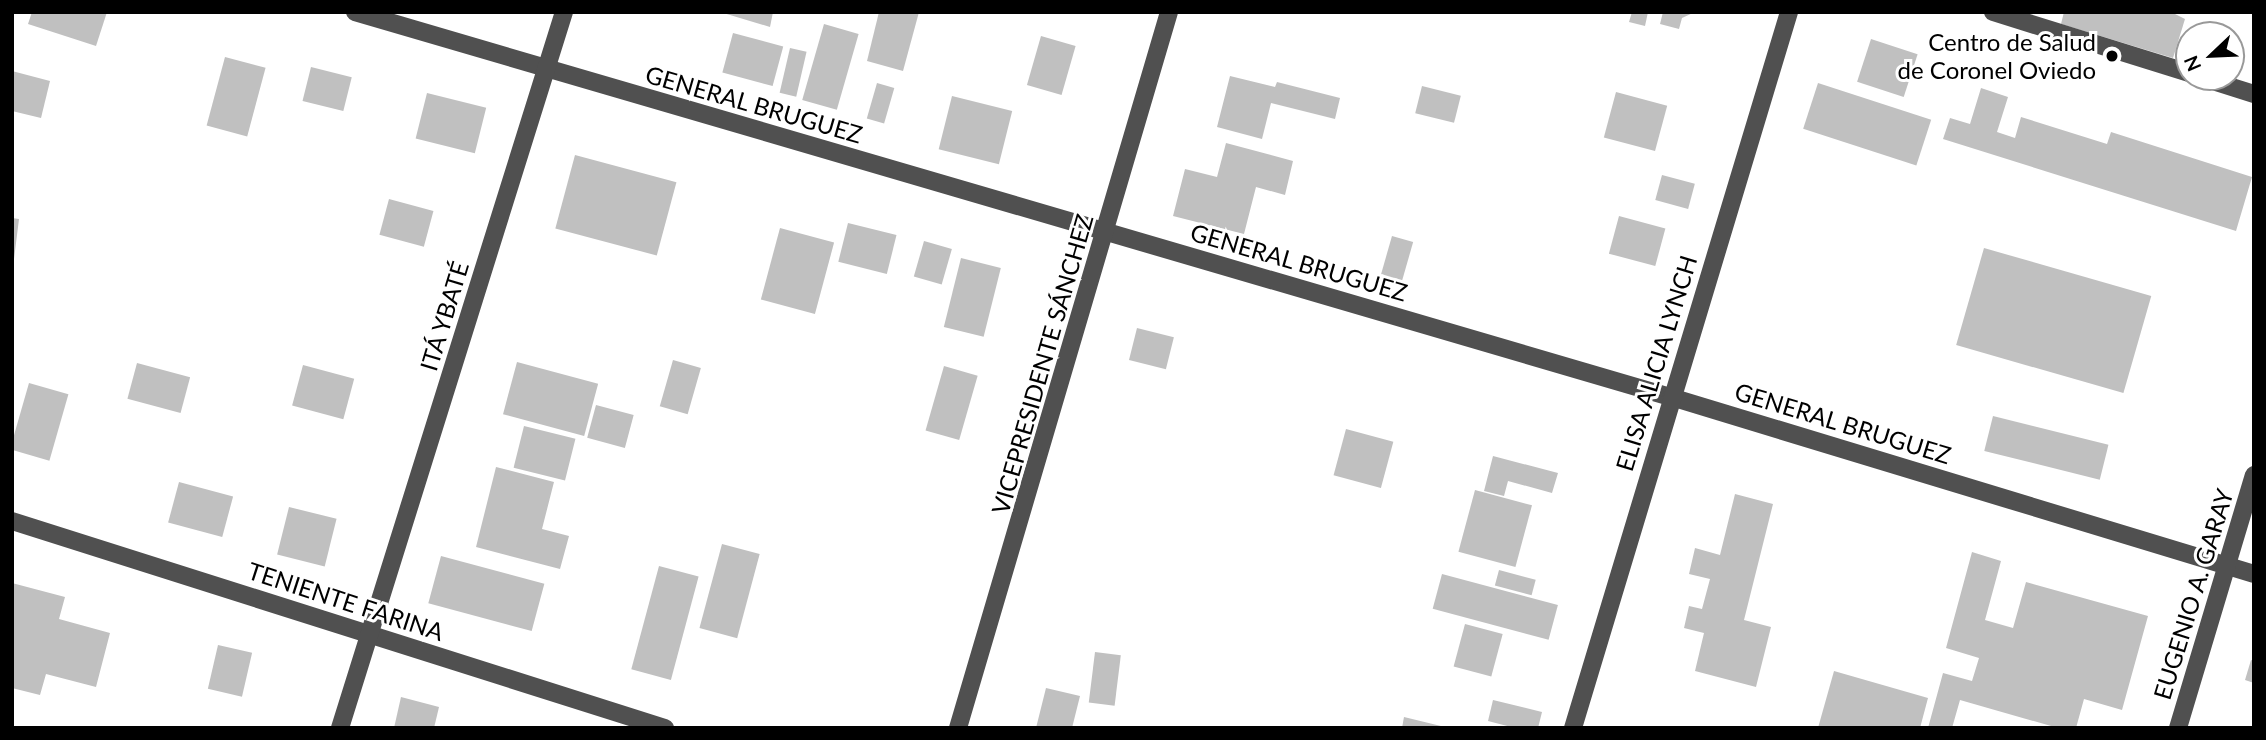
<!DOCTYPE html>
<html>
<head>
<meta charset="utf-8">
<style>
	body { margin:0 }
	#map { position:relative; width:2266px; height:740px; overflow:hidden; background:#fff; font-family:Lato,sans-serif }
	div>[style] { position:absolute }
	.building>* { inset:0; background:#c0c0c0; transform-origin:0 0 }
	.minor>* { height:18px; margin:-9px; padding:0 9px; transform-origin:9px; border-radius:9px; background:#505050 }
	.dots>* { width:19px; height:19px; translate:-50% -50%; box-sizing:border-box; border:4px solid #fff; border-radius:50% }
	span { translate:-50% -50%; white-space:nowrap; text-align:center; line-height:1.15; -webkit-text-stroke:6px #fff; paint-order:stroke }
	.poi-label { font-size:24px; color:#000 }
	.right { translate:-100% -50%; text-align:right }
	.street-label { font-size:24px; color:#000 }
	.frame { position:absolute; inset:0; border:14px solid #000; pointer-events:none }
	.north { position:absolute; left:2175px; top:21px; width:70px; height:70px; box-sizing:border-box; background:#fff; border:2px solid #999; border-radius:50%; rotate:247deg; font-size:19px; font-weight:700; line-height:28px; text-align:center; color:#000 }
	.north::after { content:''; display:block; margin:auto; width:24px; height:32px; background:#000; clip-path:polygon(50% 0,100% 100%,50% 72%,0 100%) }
</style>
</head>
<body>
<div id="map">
	<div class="building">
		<div style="clip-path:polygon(32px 12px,107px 12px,96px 46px,28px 24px)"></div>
		<div style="clip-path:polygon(720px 12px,773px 12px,770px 27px)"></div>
		<div style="clip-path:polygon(879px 12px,919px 12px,903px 71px,867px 61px)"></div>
		<div style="clip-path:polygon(1632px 12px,1648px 12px,1645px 26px,1629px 22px)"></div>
		<div style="clip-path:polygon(1663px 12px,1695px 12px,1682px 18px,1679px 29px,1660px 24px)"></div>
		<div style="clip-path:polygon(2064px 12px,2171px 12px,2185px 19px,2173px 58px,2061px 24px)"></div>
		<div style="left:824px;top:24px;width:36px;height:79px;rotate:16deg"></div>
		<div style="left:733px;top:33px;width:52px;height:41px;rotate:15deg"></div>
		<div style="left:1041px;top:36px;width:36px;height:51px;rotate:16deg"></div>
		<div style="left:1871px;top:39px;width:49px;height:45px;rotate:18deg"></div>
		<div style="left:790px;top:48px;width:17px;height:46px;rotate:13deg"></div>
		<div style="left:225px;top:57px;width:42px;height:71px;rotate:15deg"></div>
		<div style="left:311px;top:67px;width:42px;height:35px;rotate:14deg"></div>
		<div style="clip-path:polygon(12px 71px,50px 81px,41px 118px,12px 111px)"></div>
		<div style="clip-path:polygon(1230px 76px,1275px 87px,1277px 82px,1340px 98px,1335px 119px,1271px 103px,1262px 139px,1217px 127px)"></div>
		<div style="left:877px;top:83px;width:18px;height:37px;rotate:16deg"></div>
		<div style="left:1818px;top:83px;width:119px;height:48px;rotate:18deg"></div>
		<div style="left:1422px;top:86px;width:40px;height:28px;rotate:14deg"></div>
		<div style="clip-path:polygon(1981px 88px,2008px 97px,1997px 132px,2015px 138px,2021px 117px,2107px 144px,2111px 132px,2252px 177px,2236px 231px,1943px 139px,1950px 118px,1970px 124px)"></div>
		<div style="left:1616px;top:92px;width:53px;height:47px;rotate:15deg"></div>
		<div style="left:427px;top:93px;width:61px;height:47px;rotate:14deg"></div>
		<div style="left:952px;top:96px;width:62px;height:55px;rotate:14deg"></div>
		<div style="clip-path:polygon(1226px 143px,1293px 161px,1285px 195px,1256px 187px,1244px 234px,1173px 216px,1185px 169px,1217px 177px)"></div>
		<div style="left:575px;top:155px;width:105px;height:76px;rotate:15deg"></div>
		<div style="left:1662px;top:175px;width:34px;height:26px;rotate:15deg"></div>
		<div style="left:389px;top:199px;width:46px;height:37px;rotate:15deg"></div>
		<div style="left:1619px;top:216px;width:48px;height:39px;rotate:15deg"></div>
		<div style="clip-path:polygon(12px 218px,19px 219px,14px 259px,12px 259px)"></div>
		<div style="left:848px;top:223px;width:50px;height:40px;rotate:14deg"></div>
		<div style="left:780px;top:228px;width:56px;height:74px;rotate:15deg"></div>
		<div style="left:1392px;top:236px;width:22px;height:41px;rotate:16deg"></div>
		<div style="left:924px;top:241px;width:29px;height:37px;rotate:16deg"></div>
		<div style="left:1984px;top:248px;width:174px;height:101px;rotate:16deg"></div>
		<div style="left:961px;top:258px;width:41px;height:71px;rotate:14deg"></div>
		<div style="left:1137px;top:328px;width:38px;height:33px;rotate:14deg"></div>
		<div style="left:673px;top:360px;width:29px;height:48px;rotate:16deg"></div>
		<div style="left:517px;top:362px;width:84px;height:54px;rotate:15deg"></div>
		<div style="left:137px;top:363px;width:55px;height:37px;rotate:15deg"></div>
		<div style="left:303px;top:365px;width:53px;height:42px;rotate:15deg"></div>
		<div style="left:944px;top:366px;width:35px;height:67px;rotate:16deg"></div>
		<div style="left:29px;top:383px;width:41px;height:69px;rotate:16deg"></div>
		<div style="left:596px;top:405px;width:39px;height:34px;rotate:15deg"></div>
		<div style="left:1993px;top:416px;width:119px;height:36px;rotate:14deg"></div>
		<div style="left:524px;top:426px;width:53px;height:43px;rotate:14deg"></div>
		<div style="left:1346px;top:429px;width:49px;height:48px;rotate:15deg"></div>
		<div style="clip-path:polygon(1493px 456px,1558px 473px,1552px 493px,1508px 481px,1504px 496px,1484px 491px)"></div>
		<div style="clip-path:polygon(496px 467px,554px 482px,542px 529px,569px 536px,560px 569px,476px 547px)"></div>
		<div style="left:179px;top:482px;width:56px;height:42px;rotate:15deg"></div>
		<div style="left:1475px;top:490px;width:59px;height:64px;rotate:15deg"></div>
		<div style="clip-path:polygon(1735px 494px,1773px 504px,1744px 620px,1771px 627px,1756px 687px,1695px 671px,1704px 633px,1684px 628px,1689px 606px,1702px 609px,1710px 579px,1689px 574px,1695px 548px,1720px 555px)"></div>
		<div style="left:289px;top:507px;width:49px;height:49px;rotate:14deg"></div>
		<div style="left:722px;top:544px;width:39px;height:87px;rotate:15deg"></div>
		<div style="clip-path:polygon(1972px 552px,2001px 561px,1985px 620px,2013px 628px,2026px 582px,2148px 616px,2122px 710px,2084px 699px,2076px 728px,2058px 728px,1960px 700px,1952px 728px,1928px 728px,1943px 673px,1972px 681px,1979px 658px,1946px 648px)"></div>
		<div style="left:441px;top:556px;width:107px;height:49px;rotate:15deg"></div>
		<div style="left:659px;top:566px;width:41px;height:107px;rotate:15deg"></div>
		<div style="left:1499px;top:570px;width:38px;height:16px;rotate:15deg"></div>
		<div style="left:1442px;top:574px;width:120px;height:36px;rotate:15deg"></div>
		<div style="clip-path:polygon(12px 583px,65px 597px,59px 619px,110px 633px,96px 687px,46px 674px,40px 695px,12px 688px)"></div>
		<div style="left:1465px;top:624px;width:39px;height:44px;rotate:15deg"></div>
		<div style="left:218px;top:645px;width:35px;height:45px;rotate:13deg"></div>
		<div style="left:1095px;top:652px;width:26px;height:51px;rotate:7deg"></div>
		<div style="clip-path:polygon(2251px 660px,2254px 661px,2254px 683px,2245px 680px)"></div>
		<div style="clip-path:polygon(1834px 671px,1928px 698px,1920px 728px,1818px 728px)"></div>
		<div style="clip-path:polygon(1046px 688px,1080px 696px,1072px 728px,1036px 728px)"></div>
		<div style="clip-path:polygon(401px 697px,439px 707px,434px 728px,394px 728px)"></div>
		<div style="clip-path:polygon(1493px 700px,1542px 712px,1538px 728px,1515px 728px,1488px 721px)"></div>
		<div style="clip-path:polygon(1404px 717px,1445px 727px,1445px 728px,1402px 728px)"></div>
	</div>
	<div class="minor">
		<div style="left:355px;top:12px;width:1371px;rotate:16.31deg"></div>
		<div style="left:1671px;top:397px;width:609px;rotate:16.89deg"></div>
		<div style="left:1993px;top:12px;width:205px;rotate:17.3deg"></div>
		<div style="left:2200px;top:77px;width:57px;rotate:17.5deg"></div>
		<div style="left:12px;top:521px;width:685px;rotate:17.59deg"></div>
		<div style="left:340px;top:728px;width:750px;rotate:-72.63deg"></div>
		<div style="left:958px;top:728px;width:746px;rotate:-73.58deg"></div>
		<div style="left:1573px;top:728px;width:748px;rotate:-73.21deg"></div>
		<div style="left:2178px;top:728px;width:264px;rotate:-73.3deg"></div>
	</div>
	<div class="dots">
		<div style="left:2112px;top:56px;background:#000"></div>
	</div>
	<div class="poi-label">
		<span class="right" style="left:2096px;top:56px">Centro de Salud<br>de Coronel Oviedo</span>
	</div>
	<div class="street-label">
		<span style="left:754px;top:104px;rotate:16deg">GENERAL BRUGUEZ</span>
		<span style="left:1299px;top:262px;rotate:16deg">GENERAL BRUGUEZ</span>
		<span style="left:444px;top:316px;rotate:-73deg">ITÁ YBATÉ</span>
		<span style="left:1656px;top:363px;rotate:-73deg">ELISA ALICIA LYNCH</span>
		<span style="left:1042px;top:364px;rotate:-74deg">VICEPRESIDENTE SÁNCHEZ</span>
		<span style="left:1843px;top:423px;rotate:17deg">GENERAL BRUGUEZ</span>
		<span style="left:2193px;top:594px;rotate:-73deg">EUGENIO A. GARAY</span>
		<span style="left:346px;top:601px;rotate:18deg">TENIENTE FARINA</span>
	</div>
	<div class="frame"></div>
	<div class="north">N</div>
</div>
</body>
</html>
